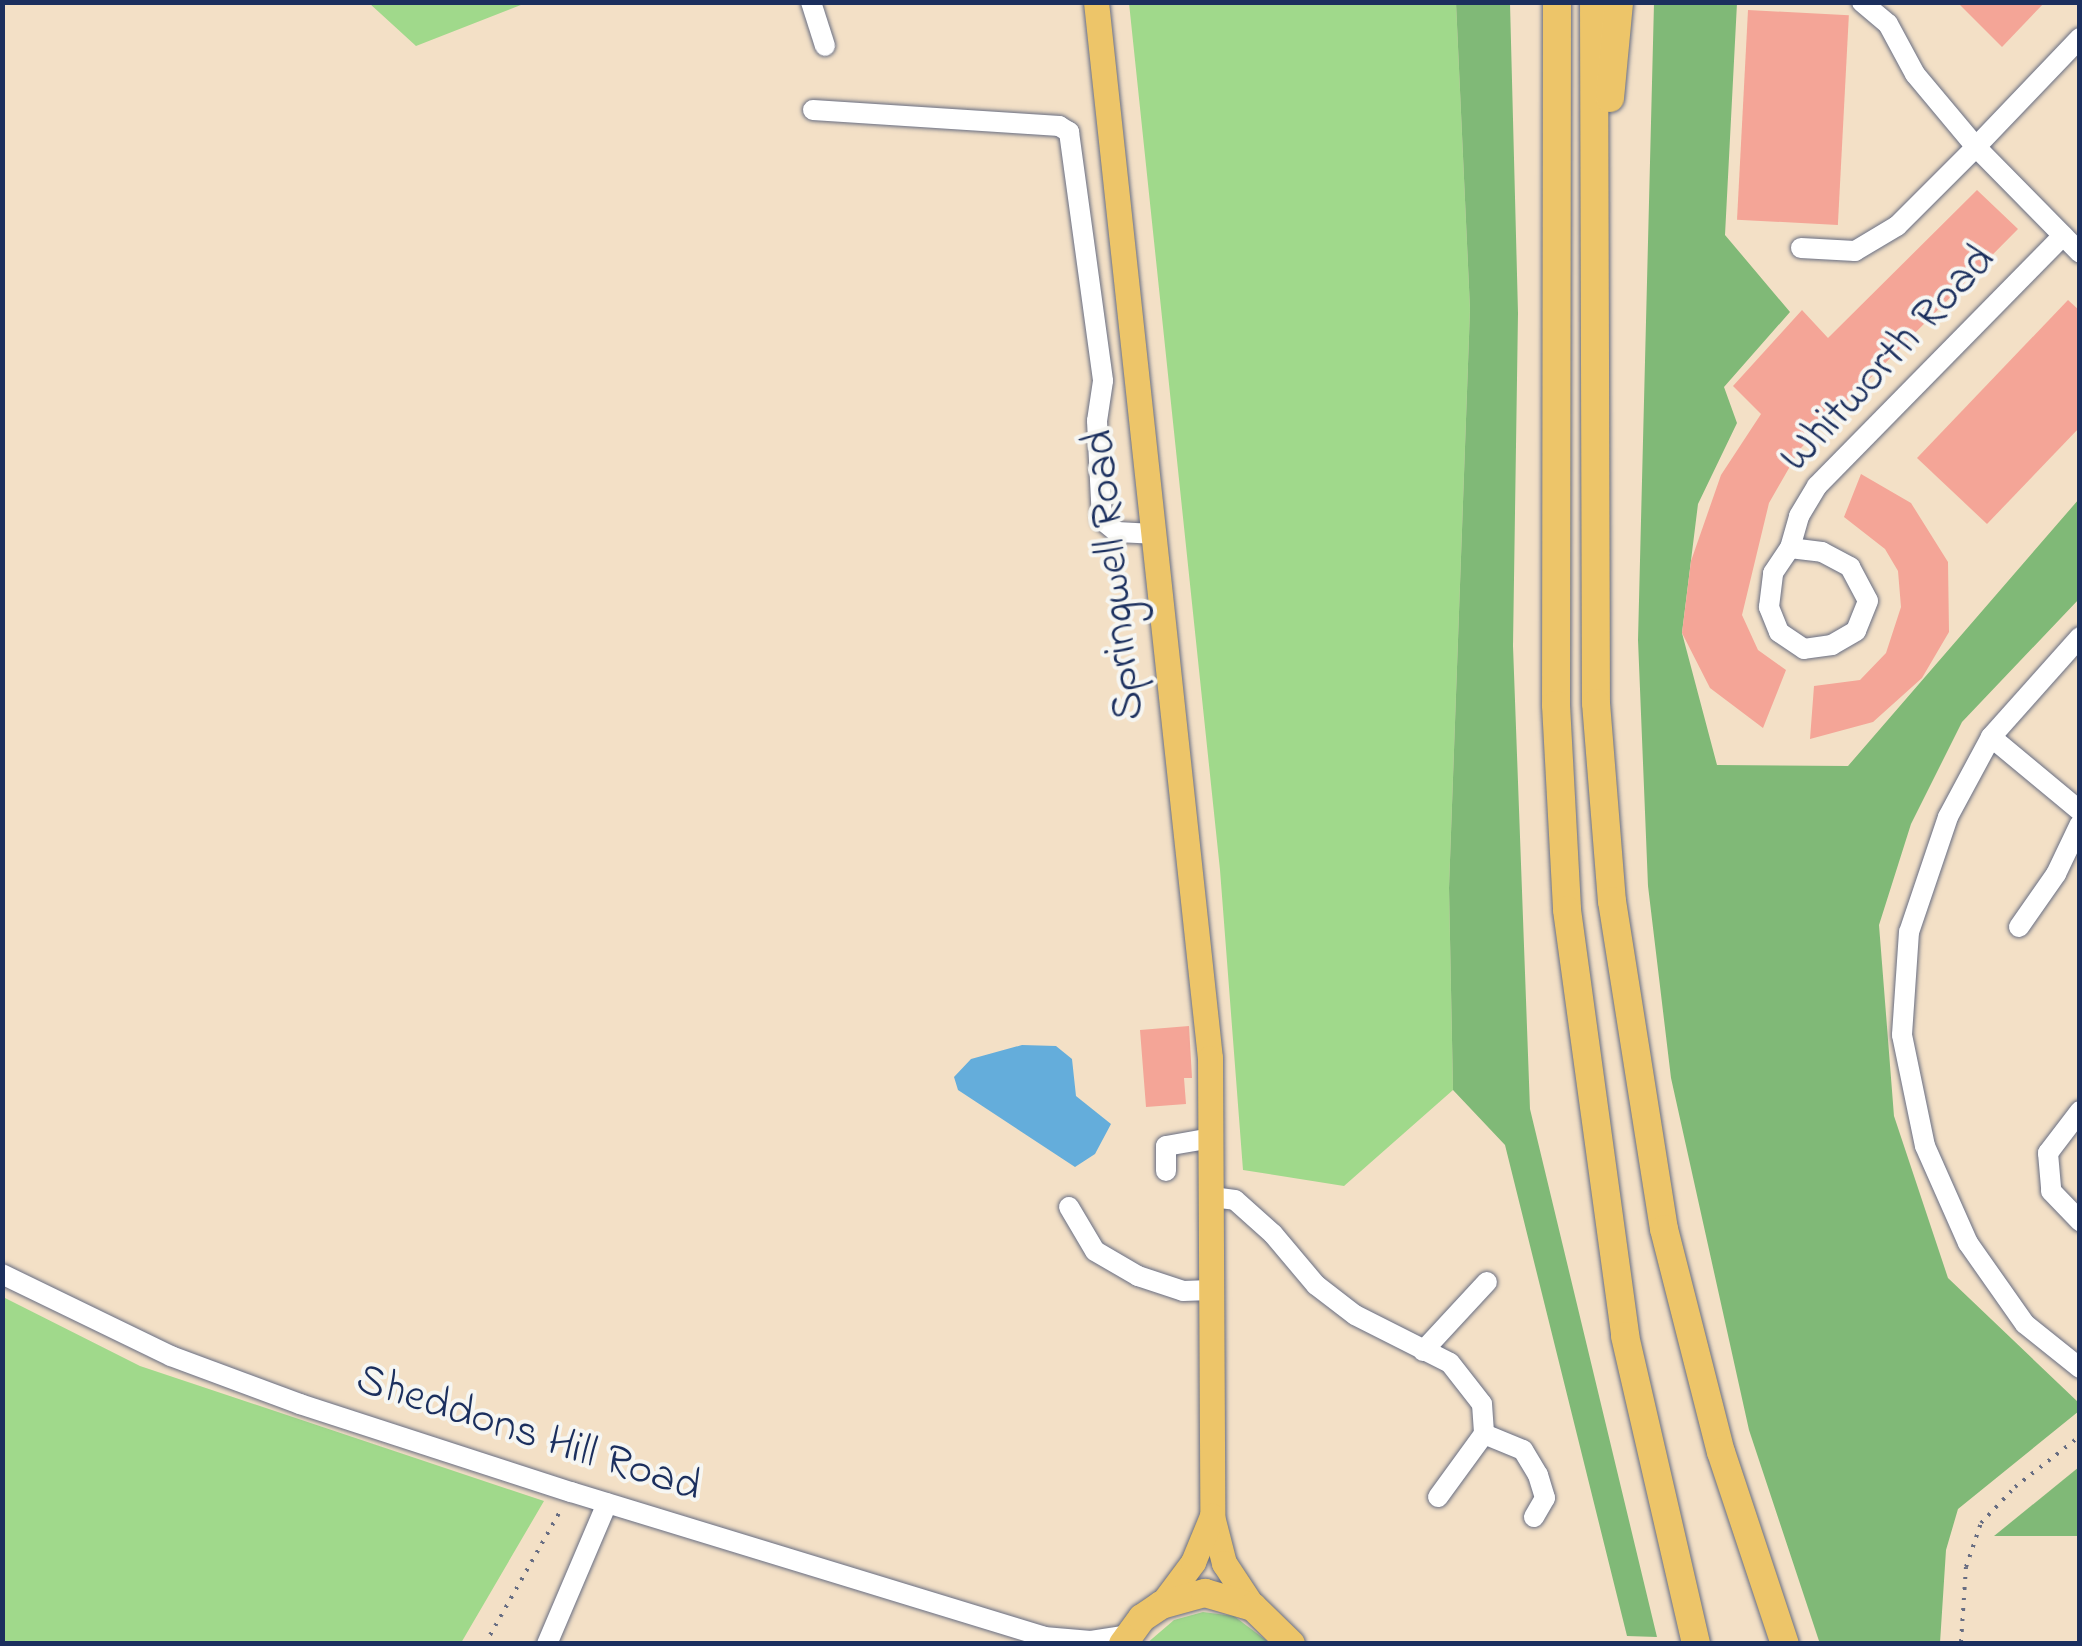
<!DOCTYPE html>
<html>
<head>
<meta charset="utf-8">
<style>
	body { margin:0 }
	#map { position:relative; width:2082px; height:1646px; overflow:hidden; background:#f3e0c6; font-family:"Indie Flower",sans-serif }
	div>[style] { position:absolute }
	.green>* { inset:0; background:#a0d98b }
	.forest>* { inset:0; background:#80b977 }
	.water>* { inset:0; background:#64addb }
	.building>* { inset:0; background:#f4a597; transform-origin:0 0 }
	.path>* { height:4px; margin-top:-2px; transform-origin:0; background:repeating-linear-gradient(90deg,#676d82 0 2.5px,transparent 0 10.5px) }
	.roads { filter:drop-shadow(0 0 2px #676d82) drop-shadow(0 0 2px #676d82) }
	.minor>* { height:20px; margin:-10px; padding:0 10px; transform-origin:10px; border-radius:10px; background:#fff }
	.major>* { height:25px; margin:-12.5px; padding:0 12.5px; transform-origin:12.5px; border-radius:12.5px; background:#edc569 }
	.highway>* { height:28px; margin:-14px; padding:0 14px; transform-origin:14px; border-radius:14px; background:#edc569 }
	span { translate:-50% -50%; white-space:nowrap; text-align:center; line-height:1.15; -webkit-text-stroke:8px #f6f6f2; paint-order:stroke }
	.street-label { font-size:45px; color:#1b2f5e }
	.frame { position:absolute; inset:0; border:5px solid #1b2f5e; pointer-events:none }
</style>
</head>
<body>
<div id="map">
	<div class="green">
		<div style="clip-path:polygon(369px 3px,438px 4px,526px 3px,416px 46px)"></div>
		<div style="clip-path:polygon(1129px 3px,1456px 3px,1470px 309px,1449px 888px,1453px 1090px,1344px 1186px,1243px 1170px,1220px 870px)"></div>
		<div style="clip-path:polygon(3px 1297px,140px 1366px,544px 1501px,461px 1643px,3px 1643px)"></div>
		<div style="clip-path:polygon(1203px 1612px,1234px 1616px,1271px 1644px,1146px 1644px,1174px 1620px)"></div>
	</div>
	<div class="forest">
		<div style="clip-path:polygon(1456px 3px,1510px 3px,1518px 313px,1513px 646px,1530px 1109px,1657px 1637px,1627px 1636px,1505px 1145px,1453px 1090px,1449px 888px,1470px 309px)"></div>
		<div style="clip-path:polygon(1654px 3px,1737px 3px,1725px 235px,1790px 312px,1724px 387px,1737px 423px,1698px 504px,1682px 633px,1717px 765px,1848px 766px,2079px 499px,2079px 599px,1962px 722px,1911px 824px,1879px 925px,1894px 1116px,1948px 1278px,2079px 1403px,2079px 1411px,1958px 1509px,1946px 1550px,1940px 1643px,1819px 1641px,1749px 1430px,1671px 1078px,1648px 886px,1638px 640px)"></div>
		<div style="clip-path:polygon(2079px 1467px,2079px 1536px,1994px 1536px)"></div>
	</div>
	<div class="water">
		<div style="clip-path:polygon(1022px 1045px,1056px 1046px,1072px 1059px,1076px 1096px,1111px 1124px,1095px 1154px,1075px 1167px,958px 1090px,954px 1077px,971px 1059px)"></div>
	</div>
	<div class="building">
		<div style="clip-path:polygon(1957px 2px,2045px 2px,2002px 47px)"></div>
		<div style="left:1748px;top:10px;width:101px;height:210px;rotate:3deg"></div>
		<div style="clip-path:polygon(1977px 190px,2018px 229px,1800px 449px,1769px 503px,1742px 615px,1758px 650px,1786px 670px,1763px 728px,1710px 688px,1682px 633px,1691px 561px,1721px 475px,1761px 414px,1733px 386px,1802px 310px,1828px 338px)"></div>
		<div style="clip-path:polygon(2068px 300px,2080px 311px,2080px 427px,1987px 524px,1917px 458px)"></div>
		<div style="clip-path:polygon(1861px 474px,1911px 503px,1948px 562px,1949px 632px,1922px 678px,1873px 722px,1810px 739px,1814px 686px,1860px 680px,1886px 653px,1901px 607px,1898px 571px,1885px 549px,1844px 517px)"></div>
		<div style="clip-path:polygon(1189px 1026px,1192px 1078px,1184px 1078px,1186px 1104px,1146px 1107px,1140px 1030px)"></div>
	</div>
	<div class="path">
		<div style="left:1961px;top:1642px;width:75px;rotate:-86.2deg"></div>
		<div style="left:1966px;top:1567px;width:46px;rotate:-71.2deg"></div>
		<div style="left:1981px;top:1523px;width:50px;rotate:-46.6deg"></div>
		<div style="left:2015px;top:1487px;width:83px;rotate:-38.1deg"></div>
		<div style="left:485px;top:1644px;width:156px;rotate:-60.5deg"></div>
		<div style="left:1961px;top:1644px;width:119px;rotate:-0.5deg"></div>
	</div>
	<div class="roads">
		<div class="minor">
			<div style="left:811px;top:2px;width:46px;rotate:72.3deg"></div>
			<div style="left:2080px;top:38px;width:151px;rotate:133.7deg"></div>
			<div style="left:1976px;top:147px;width:148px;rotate:45.5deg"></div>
			<div style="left:813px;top:110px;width:247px;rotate:3.7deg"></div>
			<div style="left:1059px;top:126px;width:12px;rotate:31deg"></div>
			<div style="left:1069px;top:132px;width:251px;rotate:82.2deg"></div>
			<div style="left:1103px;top:381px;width:40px;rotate:98.5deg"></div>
			<div style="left:1097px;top:421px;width:99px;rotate:87.1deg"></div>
			<div style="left:1102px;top:520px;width:19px;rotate:39deg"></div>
			<div style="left:1117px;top:532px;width:36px;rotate:3deg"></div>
			<div style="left:1801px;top:248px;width:54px;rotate:3.2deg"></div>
			<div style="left:1855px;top:251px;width:49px;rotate:-30.8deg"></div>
			<div style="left:1897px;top:226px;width:112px;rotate:-45deg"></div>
			<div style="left:1976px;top:147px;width:95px;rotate:-129.9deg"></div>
			<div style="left:1915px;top:74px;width:57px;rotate:-118.4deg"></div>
			<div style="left:1888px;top:24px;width:34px;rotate:-140deg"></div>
			<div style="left:1790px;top:548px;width:32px;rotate:7deg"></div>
			<div style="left:1822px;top:552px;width:32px;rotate:28deg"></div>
			<div style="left:1850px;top:567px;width:38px;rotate:62deg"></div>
			<div style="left:1868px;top:601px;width:32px;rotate:112deg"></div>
			<div style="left:1856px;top:631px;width:28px;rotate:150deg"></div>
			<div style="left:1832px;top:645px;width:28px;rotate:172deg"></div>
			<div style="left:1804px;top:649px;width:30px;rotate:-146deg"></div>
			<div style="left:1779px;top:632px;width:27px;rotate:-112deg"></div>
			<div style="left:1769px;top:607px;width:34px;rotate:-83deg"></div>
			<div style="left:1773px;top:573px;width:30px;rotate:-56deg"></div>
			<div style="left:1790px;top:548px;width:33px;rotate:-74deg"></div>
			<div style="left:1799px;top:516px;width:35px;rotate:-59deg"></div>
			<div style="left:1817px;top:486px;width:351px;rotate:-45.5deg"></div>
			<div style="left:2080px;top:637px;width:134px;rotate:131.7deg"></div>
			<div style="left:1991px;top:737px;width:91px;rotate:118.3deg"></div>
			<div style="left:1948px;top:817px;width:121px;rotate:108.7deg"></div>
			<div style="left:1909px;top:932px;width:103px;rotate:93.9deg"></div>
			<div style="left:1902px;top:1035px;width:113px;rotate:78.3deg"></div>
			<div style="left:1925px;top:1146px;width:106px;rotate:66.1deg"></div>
			<div style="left:1968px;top:1243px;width:99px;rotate:54.9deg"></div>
			<div style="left:2025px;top:1324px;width:70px;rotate:38.7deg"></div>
			<div style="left:1991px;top:737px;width:116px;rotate:39.7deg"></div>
			<div style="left:2019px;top:927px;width:65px;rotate:-55.1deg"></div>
			<div style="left:2056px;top:874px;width:55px;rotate:-64.4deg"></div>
			<div style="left:2080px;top:1111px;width:53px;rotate:127.3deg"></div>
			<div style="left:2048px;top:1153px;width:38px;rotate:85deg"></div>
			<div style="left:2051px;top:1191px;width:42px;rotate:46deg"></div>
			<div style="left:1166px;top:1171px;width:25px;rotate:-90deg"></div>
			<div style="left:1166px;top:1146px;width:47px;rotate:-9.9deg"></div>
			<div style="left:1212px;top:1197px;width:23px;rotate:7deg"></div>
			<div style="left:1235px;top:1200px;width:51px;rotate:41.8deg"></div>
			<div style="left:1273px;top:1234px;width:67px;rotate:49.9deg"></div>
			<div style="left:1316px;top:1285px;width:49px;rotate:37.6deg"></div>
			<div style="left:1355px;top:1315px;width:106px;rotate:26.8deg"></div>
			<div style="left:1450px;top:1363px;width:52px;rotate:52deg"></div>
			<div style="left:1482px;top:1404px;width:30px;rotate:86deg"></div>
			<div style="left:1484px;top:1434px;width:78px;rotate:126.1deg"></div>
			<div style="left:1069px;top:1207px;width:51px;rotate:59.4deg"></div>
			<div style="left:1095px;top:1251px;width:50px;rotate:30.2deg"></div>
			<div style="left:1138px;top:1276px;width:47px;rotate:18.4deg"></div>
			<div style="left:1183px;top:1291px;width:28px;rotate:-2deg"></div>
			<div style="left:2px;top:1274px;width:188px;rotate:25.9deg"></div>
			<div style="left:171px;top:1356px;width:138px;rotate:20.4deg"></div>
			<div style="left:300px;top:1404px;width:285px;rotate:18deg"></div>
			<div style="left:571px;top:1492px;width:495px;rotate:17deg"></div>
			<div style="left:1044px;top:1637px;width:47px;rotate:4.9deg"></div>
			<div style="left:1091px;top:1641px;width:36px;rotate:-9deg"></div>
			<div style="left:1423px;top:1351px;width:94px;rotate:-47.2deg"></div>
			<div style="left:1484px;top:1434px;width:42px;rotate:22.3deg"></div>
			<div style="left:1523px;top:1450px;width:29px;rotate:59deg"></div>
			<div style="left:1538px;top:1475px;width:24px;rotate:73deg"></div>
			<div style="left:1545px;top:1498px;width:22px;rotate:120deg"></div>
			<div style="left:547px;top:1644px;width:153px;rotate:-66.9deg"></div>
		</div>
		<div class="major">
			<div style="left:1096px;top:2px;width:1062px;rotate:83.84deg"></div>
			<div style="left:1210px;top:1058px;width:458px;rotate:89.7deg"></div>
			<div style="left:1212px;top:1516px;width:49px;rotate:75.7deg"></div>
			<div style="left:1224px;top:1563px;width:53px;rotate:56.6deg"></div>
			<div style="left:1161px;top:1605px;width:54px;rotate:-53.3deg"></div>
			<div style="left:1193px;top:1562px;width:50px;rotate:-67.6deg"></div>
		</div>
		<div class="highway">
			<div style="left:1557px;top:2px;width:703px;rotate:90.08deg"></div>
			<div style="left:1556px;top:705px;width:205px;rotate:86.9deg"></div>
			<div style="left:1567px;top:910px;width:430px;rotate:82.2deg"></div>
			<div style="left:1625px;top:1336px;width:316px;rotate:77deg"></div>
			<div style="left:1594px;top:2px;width:701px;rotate:89.84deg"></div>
			<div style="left:1596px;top:703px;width:199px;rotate:85.4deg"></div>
			<div style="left:1612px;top:901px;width:332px;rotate:81deg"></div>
			<div style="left:1664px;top:1229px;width:230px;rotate:75.7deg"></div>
			<div style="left:1721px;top:1452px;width:202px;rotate:71.6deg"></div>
			<div style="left:1610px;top:98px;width:96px;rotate:-84.6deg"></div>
			<div style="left:1123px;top:1644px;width:32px;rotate:-54deg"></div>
			<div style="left:1142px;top:1618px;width:23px;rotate:-34deg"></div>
			<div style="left:1161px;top:1605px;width:46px;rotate:-15.3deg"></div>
			<div style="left:1205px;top:1593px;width:50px;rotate:16.3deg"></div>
			<div style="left:1253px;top:1607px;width:53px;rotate:44.2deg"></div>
		</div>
	</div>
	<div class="street-label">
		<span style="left:1889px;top:360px;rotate:-47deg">Whitworth Road</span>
		<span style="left:1116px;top:575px;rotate:-96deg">Springwell Road</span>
		<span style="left:528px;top:1435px;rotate:18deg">Sheddons Hill Road</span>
	</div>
	<div class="frame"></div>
</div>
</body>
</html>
